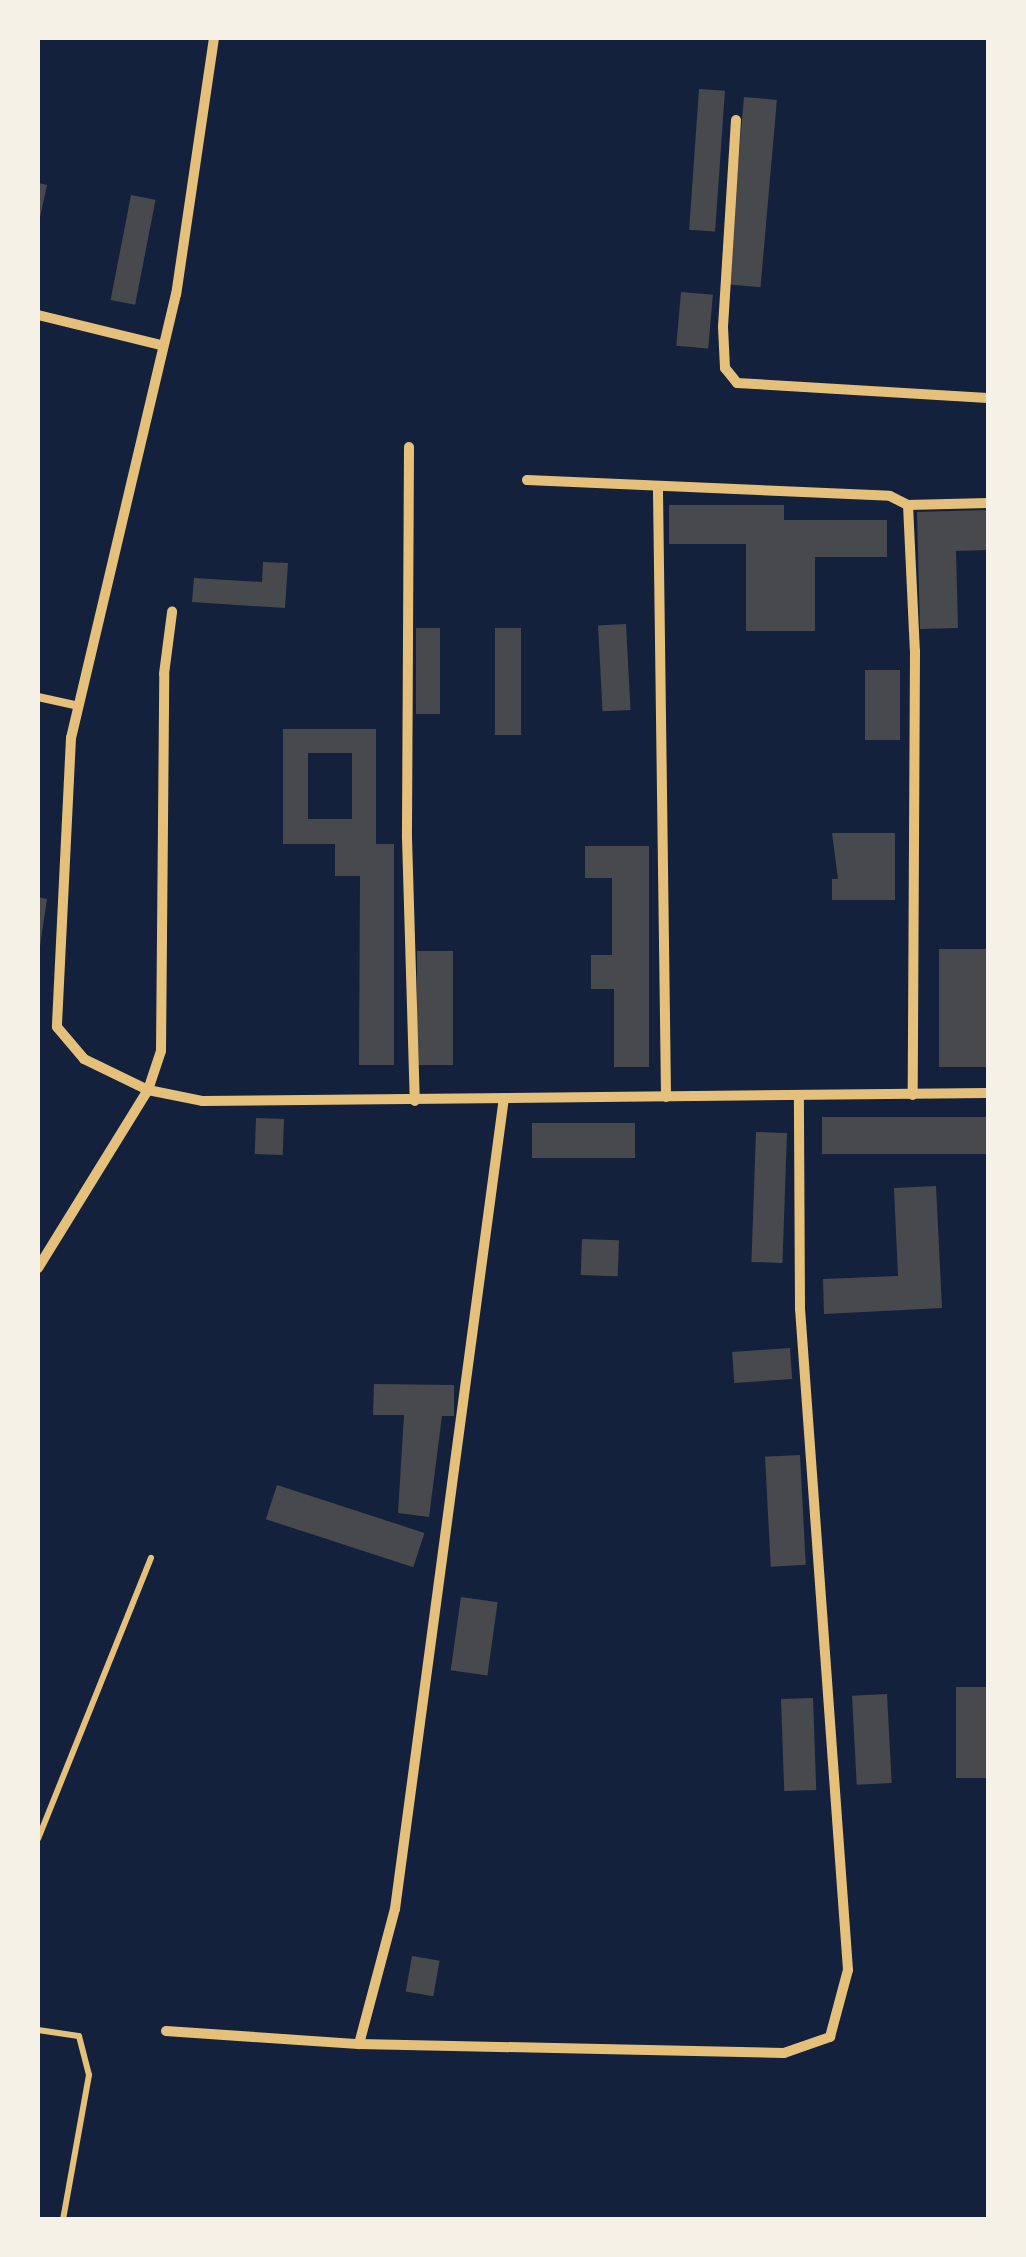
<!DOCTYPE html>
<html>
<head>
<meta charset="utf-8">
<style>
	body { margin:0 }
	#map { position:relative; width:1026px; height:2257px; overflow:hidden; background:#14213d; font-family:Barlow,sans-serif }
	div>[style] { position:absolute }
	.building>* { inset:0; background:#48494c; transform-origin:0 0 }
	.path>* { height:6px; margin:-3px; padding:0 3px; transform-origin:3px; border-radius:3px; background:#e5c07b }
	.service>* { height:8px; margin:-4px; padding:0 4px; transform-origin:4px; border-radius:4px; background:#e5c07b }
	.minor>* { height:10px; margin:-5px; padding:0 5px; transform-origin:5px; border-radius:5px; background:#e5c07b }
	span { translate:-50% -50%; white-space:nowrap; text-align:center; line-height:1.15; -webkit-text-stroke:8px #f6f1e7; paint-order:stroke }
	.frame { position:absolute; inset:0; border:40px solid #f6f1e7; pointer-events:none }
</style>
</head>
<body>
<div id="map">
	<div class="building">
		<div style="left:699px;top:89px;width:26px;height:141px;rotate:4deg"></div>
		<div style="left:744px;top:97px;width:33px;height:188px;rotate:5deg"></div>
		<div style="clip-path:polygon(38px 183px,47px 185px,39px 222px,38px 222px)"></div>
		<div style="left:131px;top:195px;width:25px;height:107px;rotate:11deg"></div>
		<div style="left:681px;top:292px;width:32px;height:54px;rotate:5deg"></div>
		<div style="clip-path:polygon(669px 505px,784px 505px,784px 520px,887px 520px,887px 557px,815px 557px,815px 631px,746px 631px,746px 544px,669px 544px)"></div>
		<div style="clip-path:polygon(988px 510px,988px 550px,956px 551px,958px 628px,920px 629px,917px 512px)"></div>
		<div style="clip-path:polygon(263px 562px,288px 563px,285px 608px,192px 602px,194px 578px,262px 582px)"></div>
		<div style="left:626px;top:624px;width:86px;height:28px;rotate:87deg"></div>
		<div style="left:416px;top:628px;width:24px;height:86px"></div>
		<div style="left:495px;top:628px;width:26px;height:107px"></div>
		<div style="left:865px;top:670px;width:35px;height:70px"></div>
		<div style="clip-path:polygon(evenodd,283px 729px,376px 729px,376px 844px,394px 844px,394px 1065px,359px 1065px,360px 876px,335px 876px,335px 844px,283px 844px,283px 729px,308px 753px,352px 753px,352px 819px,308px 819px,308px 753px)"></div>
		<div style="clip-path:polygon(832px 833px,895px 833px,895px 900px,832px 900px,832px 879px,838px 879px)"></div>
		<div style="clip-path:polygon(585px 846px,649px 846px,649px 1067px,614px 1067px,614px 989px,591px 989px,591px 955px,612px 955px,612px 878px,585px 878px)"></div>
		<div style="clip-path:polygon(38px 897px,47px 899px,40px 946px,38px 945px)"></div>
		<div style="left:988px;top:949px;width:118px;height:49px;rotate:90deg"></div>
		<div style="left:417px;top:951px;width:36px;height:114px"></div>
		<div style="left:988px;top:1117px;width:37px;height:166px;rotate:90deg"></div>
		<div style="left:256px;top:1118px;width:28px;height:36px;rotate:2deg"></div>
		<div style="left:532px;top:1123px;width:103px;height:35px"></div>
		<div style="left:756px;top:1132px;width:31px;height:130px;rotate:2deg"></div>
		<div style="clip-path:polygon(936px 1186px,942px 1308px,824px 1314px,823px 1279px,898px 1276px,894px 1188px)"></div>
		<div style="left:582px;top:1239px;width:37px;height:36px;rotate:2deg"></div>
		<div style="left:790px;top:1348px;width:31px;height:58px;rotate:86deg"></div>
		<div style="clip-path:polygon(374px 1384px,454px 1385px,454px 1416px,442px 1416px,429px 1517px,398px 1513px,404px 1415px,373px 1415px)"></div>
		<div style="left:800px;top:1455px;width:110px;height:35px;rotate:87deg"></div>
		<div style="left:277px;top:1485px;width:155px;height:36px;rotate:18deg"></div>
		<div style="left:461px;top:1597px;width:37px;height:74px;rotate:8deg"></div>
		<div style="left:988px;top:1687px;width:91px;height:32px;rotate:90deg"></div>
		<div style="left:887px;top:1694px;width:89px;height:35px;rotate:87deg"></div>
		<div style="left:813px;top:1698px;width:92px;height:32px;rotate:88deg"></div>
		<div style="left:412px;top:1956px;width:28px;height:36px;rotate:10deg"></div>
	</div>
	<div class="path">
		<div style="left:38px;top:1839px;width:303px;rotate:-68.1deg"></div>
		<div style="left:38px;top:2030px;width:41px;rotate:8.3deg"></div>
		<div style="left:79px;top:2036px;width:40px;rotate:75.6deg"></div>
		<div style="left:89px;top:2075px;width:147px;rotate:100.2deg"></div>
	</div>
	<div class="service">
		<div style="left:38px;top:697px;width:42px;rotate:12.4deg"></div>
	</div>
	<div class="minor">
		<div style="left:214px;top:38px;width:259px;rotate:98.4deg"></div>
		<div style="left:176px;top:294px;width:456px;rotate:103.3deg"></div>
		<div style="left:71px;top:738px;width:289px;rotate:92.8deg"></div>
		<div style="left:57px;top:1027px;width:42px;rotate:49.8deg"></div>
		<div style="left:84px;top:1059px;width:71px;rotate:25.8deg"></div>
		<div style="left:148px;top:1090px;width:55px;rotate:11.5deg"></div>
		<div style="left:202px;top:1101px;width:786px;rotate:-0.58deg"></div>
		<div style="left:736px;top:120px;width:207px;rotate:93.6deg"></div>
		<div style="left:723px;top:327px;width:41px;rotate:87.2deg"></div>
		<div style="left:725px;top:368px;width:19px;rotate:51deg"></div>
		<div style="left:737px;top:383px;width:251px;rotate:3.4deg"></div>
		<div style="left:38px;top:315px;width:127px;rotate:13.7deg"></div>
		<div style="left:409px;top:447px;width:391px;rotate:90.3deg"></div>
		<div style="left:407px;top:838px;width:263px;rotate:88.3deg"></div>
		<div style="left:527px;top:480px;width:363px;rotate:2.5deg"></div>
		<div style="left:890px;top:496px;width:20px;rotate:27deg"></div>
		<div style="left:908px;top:505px;width:146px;rotate:87.3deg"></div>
		<div style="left:915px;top:651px;width:444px;rotate:90.3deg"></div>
		<div style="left:658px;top:491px;width:606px;rotate:89.24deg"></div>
		<div style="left:908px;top:505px;width:80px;rotate:-1.4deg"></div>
		<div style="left:38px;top:1268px;width:209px;rotate:-58.3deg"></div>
		<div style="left:148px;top:1090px;width:41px;rotate:-71.6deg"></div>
		<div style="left:161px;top:1051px;width:377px;rotate:-89.5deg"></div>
		<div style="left:164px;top:674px;width:63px;rotate:-82.6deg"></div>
		<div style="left:166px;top:2031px;width:193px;rotate:3.9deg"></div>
		<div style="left:359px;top:2044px;width:425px;rotate:1.2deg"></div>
		<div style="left:784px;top:2053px;width:49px;rotate:-19.2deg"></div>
		<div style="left:830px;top:2037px;width:69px;rotate:-75deg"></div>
		<div style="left:848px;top:1970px;width:663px;rotate:-94.15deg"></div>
		<div style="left:800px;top:1309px;width:211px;rotate:-90.3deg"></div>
		<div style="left:359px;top:2044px;width:140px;rotate:-75.1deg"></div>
		<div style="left:395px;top:1909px;width:818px;rotate:-82.35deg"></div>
	</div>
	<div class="frame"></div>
</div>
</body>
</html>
